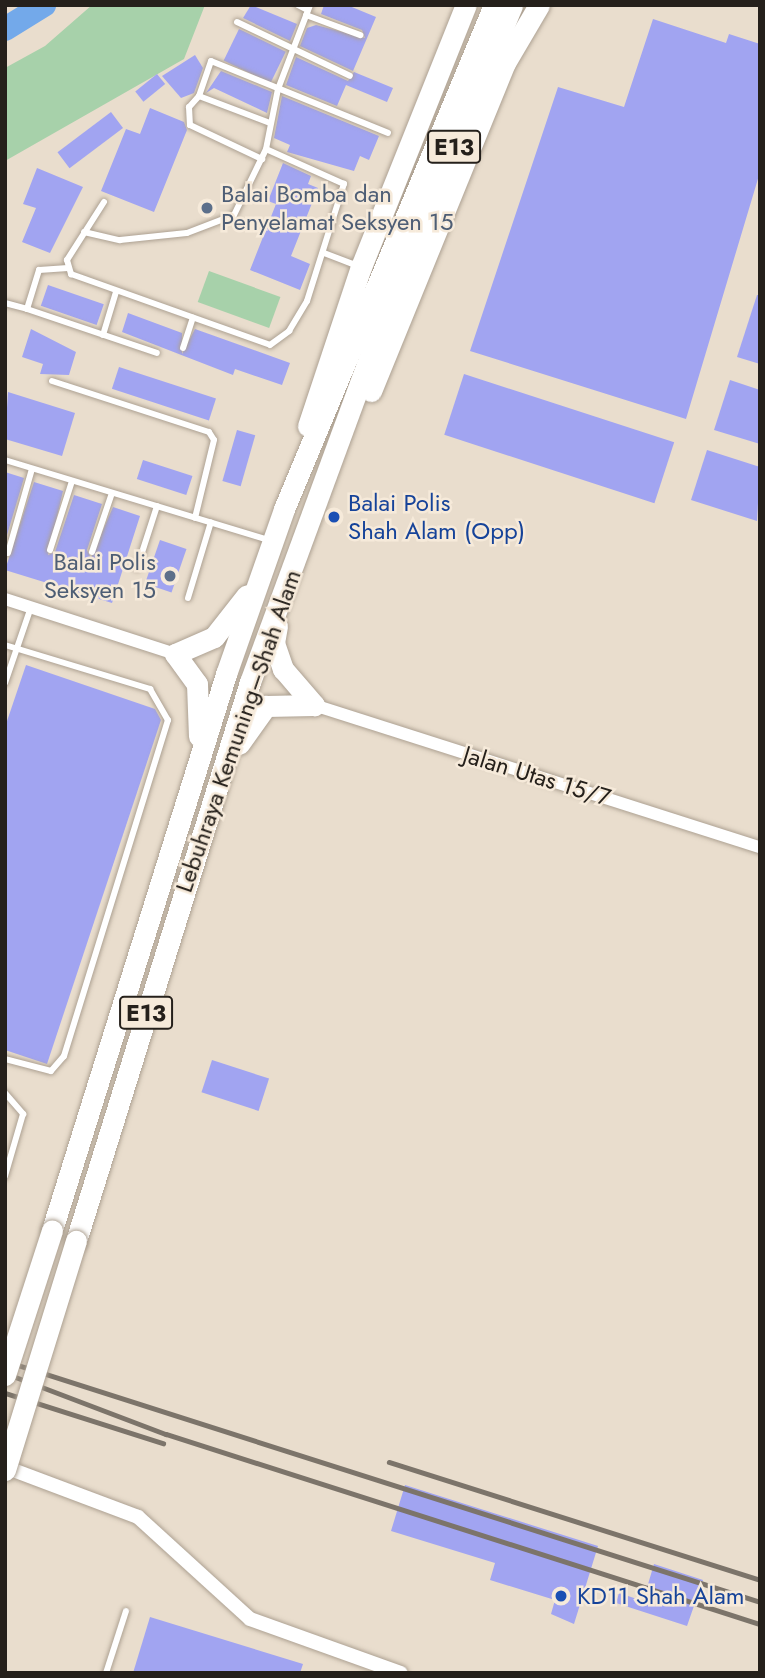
<!DOCTYPE html>
<html>
<head>
<meta charset="utf-8">
<style>
	body { margin:0 }
	#map { position:relative; width:765px; height:1678px; overflow:hidden; background:#e9ddcd; font-family:Jost,sans-serif }
	div>[style] { position:absolute }
	.green>* { inset:0; background:#a7d1aa; transform-origin:0 0 }
	.river>* { height:24px; margin:-12px; padding:0 12px; transform-origin:12px; border-radius:12px; background:#73a9ea }
	.building>* { inset:0; background:#a1a4f1; transform-origin:0 0 }
	.roads { filter:drop-shadow(0 0 2px #ada192) drop-shadow(0 0 2px #ada192) }
	.service>* { height:6px; margin:-3px; padding:0 3px; transform-origin:3px; border-radius:3px; background:#fff }
	.minor>* { height:12px; margin:-6px; padding:0 6px; transform-origin:6px; border-radius:6px; background:#fff }
	.tertiary>* { height:14px; margin:-7px; padding:0 7px; transform-origin:7px; border-radius:7px; background:#fff }
	.motorway>* { height:21px; margin:-10.5px; padding:0 10.5px; transform-origin:10.5px; border-radius:10.5px; background:#fff }
	.rail>* { height:4.5px; margin:-2.25px; padding:0 2.25px; transform-origin:2.25px; border-radius:2.25px; background:#7c746a }
	.bridges { filter:drop-shadow(0 0 2px #ada192) drop-shadow(0 0 2px #ada192) }
	.motorway-bridge>* { height:21px; margin:-10.5px; padding:0 10.5px; transform-origin:10.5px; border-radius:10.5px; background:#fff }
	.dots>* { width:19px; height:19px; translate:-50% -50%; box-sizing:border-box; border:4px solid #f6eada; border-radius:50% }
	span { translate:-50% -50%; white-space:nowrap; text-align:center; line-height:1.15; -webkit-text-stroke:5px #f6eada; paint-order:stroke }
	.shield-label span { padding:2px 5px; background:#f6eada; border:2px solid; border-radius:5px; -webkit-text-stroke-width:0 }
	.shield-label { font-size:23px; color:#25201b; font-weight:700 }
	.service-label { font-size:24px; color:#4e5e75 }
	.left { translate:0 -50%; text-align:left }
	.right { translate:-100% -50%; text-align:right }
	.transit-label { font-size:24px; color:#164399 }
	.street-label { font-size:24px; color:#25201b }
	.frame { position:absolute; inset:0; border:7px solid #25201b; pointer-events:none }
</style>
</head>
<body>
<div id="map">
	<div class="green">
		<div style="clip-path:polygon(92px 5px,205px 5px,184px 59px,5px 161px,5px 68px,45px 46px)"></div>
		<div style="left:209px;top:271px;width:76px;height:33px;rotate:20deg"></div>
	</div>
	<div class="river">
		<div style="left:5px;top:29px;width:46px;rotate:-31.6deg"></div>
	</div>
	<div class="building">
		<div style="clip-path:polygon(251px 5px,297px 24px,290px 41px,243px 18px)"></div>
		<div style="clip-path:polygon(324px 5px,347px 5px,376px 17px,353px 71px,300px 46px,307px 28px,316px 25px,365px 38px,362px 30px,321px 14px)"></div>
		<div style="clip-path:polygon(653px 19px,726px 43px,729px 34px,760px 44px,760px 172px,686px 419px,470px 351px,558px 87px,624px 107px)"></div>
		<div style="left:239px;top:29px;width:52px;height:35px;rotate:26deg"></div>
		<div style="clip-path:polygon(195px 55px,203px 68px,194px 93px,181px 98px,162px 76px)"></div>
		<div style="clip-path:polygon(296px 57px,348px 81px,354px 72px,393px 88px,387px 102px,346px 85px,337px 106px,286px 85px)"></div>
		<div style="clip-path:polygon(221px 71px,272px 92px,267px 113px,214px 88px,206px 93px)"></div>
		<div style="left:157px;top:74px;width:13px;height:28px;rotate:51deg"></div>
		<div style="clip-path:polygon(282px 96px,379px 136px,369px 160px,360px 156px,354px 171px,287px 152px,290px 145px,274px 138px)"></div>
		<div style="clip-path:polygon(150px 108px,184px 122px,187px 130px,154px 212px,101px 191px,126px 129px,140px 134px)"></div>
		<div style="left:111px;top:112px;width:20px;height:67px;rotate:53deg"></div>
		<div style="clip-path:polygon(283px 163px,311px 176px,308px 184px,318px 188px,291px 256px,310px 264px,300px 290px,250px 270px,276px 204px,268px 201px)"></div>
		<div style="clip-path:polygon(37px 168px,83px 187px,50px 253px,22px 242px,36px 208px,23px 204px)"></div>
		<div style="left:48px;top:285px;width:59px;height:22px;rotate:19deg"></div>
		<div style="clip-path:polygon(757px 295px,760px 295px,760px 364px,737px 357px)"></div>
		<div style="clip-path:polygon(128px 313px,182px 333px,182px 354px,195px 329px,290px 363px,282px 385px,235px 369px,233px 375px,122px 332px)"></div>
		<div style="clip-path:polygon(31px 329px,76px 352px,69px 375px,40px 374px,43px 364px,22px 357px)"></div>
		<div style="left:119px;top:367px;width:102px;height:23px;rotate:18deg"></div>
		<div style="left:464px;top:374px;width:221px;height:64px;rotate:18deg"></div>
		<div style="clip-path:polygon(730px 380px,760px 390px,760px 444px,714px 430px)"></div>
		<div style="clip-path:polygon(8px 392px,75px 413px,62px 456px,5px 439px)"></div>
		<div style="left:237px;top:430px;width:19px;height:53px;rotate:16deg"></div>
		<div style="clip-path:polygon(707px 450px,760px 467px,757px 521px,691px 500px)"></div>
		<div style="left:143px;top:460px;width:52px;height:20px;rotate:18deg"></div>
		<div style="clip-path:polygon(5px 472px,24px 478px,5px 542px)"></div>
		<div style="clip-path:polygon(34px 482px,63px 491px,48px 555px,55px 552px,74px 495px,102px 504px,87px 550px,91px 558px,113px 507px,140px 516px,112px 603px,5px 570px)"></div>
		<div style="left:160px;top:540px;width:28px;height:46px;rotate:19deg"></div>
		<div style="clip-path:polygon(26px 665px,155px 709px,161px 720px,47px 1064px,5px 1050px,5px 727px)"></div>
		<div style="left:212px;top:1060px;width:60px;height:34px;rotate:18deg"></div>
		<div style="clip-path:polygon(405px 1485px,598px 1546px,574px 1624px,551px 1614px,555px 1600px,490px 1580px,495px 1563px,391px 1531px)"></div>
		<div style="clip-path:polygon(654px 1564px,703px 1580px,687px 1626px,616px 1603px,619px 1593px,643px 1601px)"></div>
		<div style="clip-path:polygon(150px 1617px,303px 1664px,300px 1673px,133px 1673px)"></div>
	</div>
	<div class="roads">
		<div class="service">
			<div style="left:298px;top:5px;width:11px;rotate:27deg"></div>
			<div style="left:306px;top:15px;width:58px;rotate:20.3deg"></div>
			<div style="left:237px;top:22px;width:125px;rotate:25.5deg"></div>
			<div style="left:199px;top:96px;width:15px;rotate:132deg"></div>
			<div style="left:189px;top:107px;width:18px;rotate:87deg"></div>
			<div style="left:190px;top:125px;width:80px;rotate:25.3deg"></div>
			<div style="left:270px;top:123px;width:76px;rotate:-159.2deg"></div>
			<div style="left:199px;top:96px;width:37px;rotate:-71deg"></div>
			<div style="left:211px;top:61px;width:191px;rotate:22.1deg"></div>
			<div style="left:104px;top:202px;width:69px;rotate:122.5deg"></div>
			<div style="left:67px;top:260px;width:15px;rotate:74deg"></div>
			<div style="left:71px;top:274px;width:211px;rotate:19.6deg"></div>
			<div style="left:270px;top:345px;width:24px;rotate:-36deg"></div>
			<div style="left:289px;top:331px;width:35px;rotate:-59deg"></div>
			<div style="left:307px;top:301px;width:123px;rotate:-72.5deg"></div>
			<div style="left:344px;top:184px;width:85px;rotate:-155.8deg"></div>
			<div style="left:84px;top:232px;width:37px;rotate:13deg"></div>
			<div style="left:120px;top:240px;width:67px;rotate:-6deg"></div>
			<div style="left:187px;top:233px;width:50px;rotate:-21deg"></div>
			<div style="left:234px;top:215px;width:73px;rotate:-64.1deg"></div>
			<div style="left:266px;top:149px;width:61px;rotate:-78.7deg"></div>
			<div style="left:278px;top:89px;width:90px;rotate:-69.1deg"></div>
			<div style="left:324px;top:253px;width:36px;rotate:21deg"></div>
			<div style="left:5px;top:303px;width:23px;rotate:15deg"></div>
			<div style="left:27px;top:309px;width:41px;rotate:-72.9deg"></div>
			<div style="left:39px;top:270px;width:29px;rotate:-4deg"></div>
			<div style="left:27px;top:309px;width:137px;rotate:18.7deg"></div>
			<div style="left:103px;top:335px;width:45px;rotate:-73.2deg"></div>
			<div style="left:183px;top:348px;width:32px;rotate:-72deg"></div>
			<div style="left:52px;top:381px;width:165px;rotate:18deg"></div>
			<div style="left:209px;top:432px;width:9px;rotate:58deg"></div>
			<div style="left:214px;top:440px;width:80px;rotate:103.7deg"></div>
			<div style="left:5px;top:460px;width:275px;rotate:16.9deg"></div>
			<div style="left:50px;top:550px;width:72px;rotate:-72.3deg"></div>
			<div style="left:92px;top:552px;width:62px;rotate:-71.3deg"></div>
			<div style="left:8px;top:553px;width:87px;rotate:-74.1deg"></div>
			<div style="left:137px;top:568px;width:65px;rotate:-72.1deg"></div>
			<div style="left:188px;top:598px;width:79px;rotate:-73.2deg"></div>
			<div style="left:5px;top:645px;width:152px;rotate:16.9deg"></div>
			<div style="left:150px;top:689px;width:36px;rotate:60deg"></div>
			<div style="left:168px;top:720px;width:352px;rotate:107.2deg"></div>
			<div style="left:64px;top:1056px;width:20px;rotate:131deg"></div>
			<div style="left:51px;top:1071px;width:48px;rotate:-165.4deg"></div>
			<div style="left:5px;top:683px;width:80px;rotate:-71.1deg"></div>
			<div style="left:5px;top:1093px;width:28px;rotate:49deg"></div>
			<div style="left:23px;top:1114px;width:65px;rotate:106.2deg"></div>
			<div style="left:106px;top:1673px;width:65px;rotate:-72.1deg"></div>
		</div>
		<div class="minor">
			<div style="left:5px;top:599px;width:179px;rotate:17.9deg"></div>
			<div style="left:314px;top:705px;width:468px;rotate:17.7deg"></div>
		</div>
		<div class="tertiary">
			<div style="left:5px;top:1467px;width:142px;rotate:20.6deg"></div>
			<div style="left:138px;top:1517px;width:151px;rotate:42.3deg"></div>
			<div style="left:250px;top:1619px;width:160px;rotate:19.7deg"></div>
		</div>
		<div class="motorway">
			<div style="left:371px;top:391px;width:354px;rotate:-67.8deg"></div>
			<div style="left:505px;top:63px;width:67px;rotate:-59.6deg"></div>
			<div style="left:308px;top:426px;width:168px;rotate:-71.6deg"></div>
			<div style="left:361px;top:267px;width:282px;rotate:-68.2deg"></div>
			<div style="left:277px;top:626px;width:17px;rotate:100deg"></div>
			<div style="left:274px;top:643px;width:28px;rotate:71deg"></div>
			<div style="left:283px;top:669px;width:48px;rotate:49.3deg"></div>
			<div style="left:199px;top:736px;width:52px;rotate:-92.2deg"></div>
			<div style="left:197px;top:684px;width:37px;rotate:-126deg"></div>
			<div style="left:175px;top:654px;width:43px;rotate:-23.6deg"></div>
			<div style="left:214px;top:637px;width:53px;rotate:-51.8deg"></div>
			<div style="left:239px;top:744px;width:47px;rotate:-54.6deg"></div>
			<div style="left:266px;top:706px;width:48px;rotate:-1.2deg"></div>
			<div style="left:52px;top:1230px;width:583px;rotate:-72.62deg"></div>
			<div style="left:226px;top:674px;width:175px;rotate:-70.6deg"></div>
			<div style="left:284px;top:509px;width:546px;rotate:-67.38deg"></div>
			<div style="left:76px;top:1241px;width:585px;rotate:-72.71deg"></div>
			<div style="left:250px;top:682px;width:420px;rotate:-69.8deg"></div>
			<div style="left:395px;top:288px;width:306px;rotate:-67.5deg"></div>
		</div>
	</div>
	<div class="rail">
		<div style="left:5px;top:1361px;width:793px;rotate:17.7deg"></div>
		<div style="left:5px;top:1373px;width:172px;rotate:20.8deg"></div>
		<div style="left:166px;top:1434px;width:624px;rotate:17.74deg"></div>
		<div style="left:5px;top:1393px;width:166px;rotate:17.6deg"></div>
		<div style="left:389px;top:1462px;width:389px;rotate:17.6deg"></div>
	</div>
	<div class="bridges">
		<div class="motorway-bridge">
			<div style="left:5px;top:1375px;width:152px;rotate:-72deg"></div>
			<div style="left:5px;top:1470px;width:240px;rotate:-72.8deg"></div>
		</div>
	</div>
	<div class="dots">
		<div style="left:207px;top:208px;background:#5c6f8a"></div>
		<div style="left:334px;top:517px;background:#1a4fb4"></div>
		<div style="left:170px;top:576px;background:#5c6f8a"></div>
		<div style="left:561px;top:1596px;background:#1a4fb4"></div>
	</div>
	<div class="shield-label">
		<span style="left:454px;top:147px">E13</span>
		<span style="left:146px;top:1013px">E13</span>
	</div>
	<div class="service-label">
		<span class="left" style="left:221px;top:208px">Balai Bomba dan<br>Penyelamat Seksyen 15</span>
		<span class="right" style="left:156px;top:576px">Balai Polis<br>Seksyen 15</span>
	</div>
	<div class="transit-label">
		<span class="left" style="left:348px;top:517px">Balai Polis<br>Shah Alam (Opp)</span>
		<span class="left" style="left:577px;top:1596px">KD11 Shah Alam</span>
	</div>
	<div class="street-label">
		<span style="left:238px;top:731px;rotate:-71deg">Lebuhraya Kemuning–Shah Alam</span>
		<span style="left:537px;top:776px;rotate:17deg">Jalan Utas 15/7</span>
	</div>
	<div class="frame"></div>
</div>
</body>
</html>
